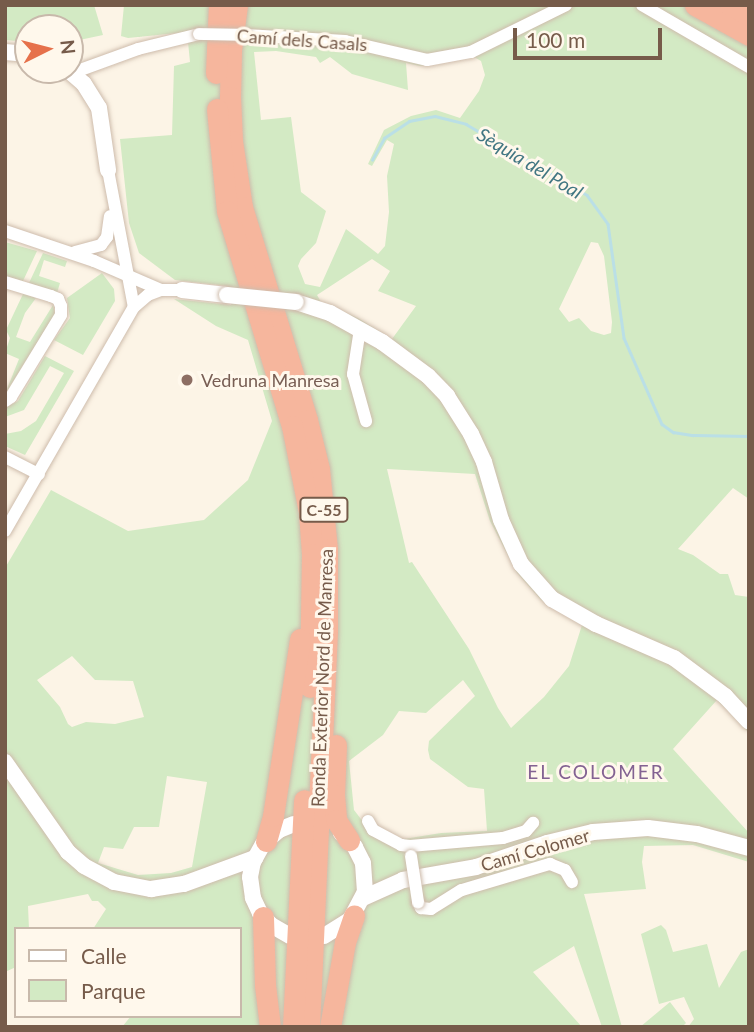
<!DOCTYPE html>
<html>
<head>
<meta charset="utf-8">
<style>
	body { margin:0 }
	#map { position:relative; width:754px; height:1032px; overflow:hidden; background:#fcf4e6; font-family:Lato,sans-serif }
	div>[style] { position:absolute }
	.green>* { inset:0; background:#d3eac4 }
	.stream>* { height:2.5px; margin:-1.25px; padding:0 1.25px; transform-origin:1.25px; border-radius:1.25px; background:#badfe6 }
	.roads { filter:drop-shadow(0 0 2px #cebcac) drop-shadow(0 0 2px #cebcac) }
	.street>* { height:12px; margin:-6px; padding:0 6px; transform-origin:6px; border-radius:6px; background:#fff }
	.secondary>* { height:16px; margin:-8px; padding:0 8px; transform-origin:8px; border-radius:8px; background:#fff }
	.highway>* { height:21px; margin:-10.5px; padding:0 10.5px; transform-origin:10.5px; border-radius:10.5px; background:#f6b69d }
	.bridges { filter:drop-shadow(0 0 2px #cebcac) drop-shadow(0 0 2px #cebcac) }
	.street-bridge>* { height:12px; margin:-6px; padding:0 6px; transform-origin:6px; border-radius:6px; background:#fff }
	.secondary-bridge>* { height:16px; margin:-8px; padding:0 8px; transform-origin:8px; border-radius:8px; background:#fff }
	.dots>* { width:19px; height:19px; translate:-50% -50%; box-sizing:border-box; border:4px solid #fff8ec; border-radius:50% }
	span { translate:-50% -50%; white-space:nowrap; text-align:center; line-height:1.15; -webkit-text-stroke:6px #fff8ec; paint-order:stroke }
	.shield-label span { padding:2px 5px; background:#fff8ec; border:2px solid; border-radius:5px; -webkit-text-stroke-width:0 }
	.shield-label { font-size:16px; color:#765b4a; font-weight:700 }
	.street-label { font-size:18px; color:#765b4a }
	.education-label { font-size:18px; color:#785e54 }
	.left { translate:0 -50%; text-align:left }
	.water-label { font-size:19px; color:#417682; font-style:italic }
	.neighbourhood-label { font-size:19px; color:#836292; letter-spacing:2px }
	.frame { position:absolute; inset:0; border:7px solid #765b4a; pointer-events:none }
	.legend { position:absolute; left:14px; top:927px; width:228px; height:91px; box-sizing:border-box; background:#fff8ec; border:2px solid #c8b9ab; margin:0; padding:9px 12px; list-style:none; font-size:21px; color:#765b4a }
	.legend li { display:flex; align-items:center; gap:14px; height:35px }
	.legend b { width:35px; border:2px solid #c8b9ab }
	.north { position:absolute; left:14px; top:14px; width:70px; height:70px; box-sizing:border-box; background:#fff8ec; border:2px solid #c8b9ab; border-radius:50%; rotate:84deg; font-size:19px; font-weight:700; line-height:28px; text-align:center; color:#765b4a }
	.north::after { content:''; display:block; margin:auto; width:24px; height:32px; background:#e6714b; clip-path:polygon(50% 0,100% 100%,50% 72%,0 100%) }
	.scale { position:absolute; left:513px; top:28px; width:149px; height:32px; box-sizing:border-box; border:4px solid #765b4a; border-top:0; padding-left:9px; font-size:21px; line-height:24px; white-space:nowrap; color:#765b4a; -webkit-text-stroke:5px #fff8ec; paint-order:stroke }
</style>
</head>
<body>
<div id="map">
	<div class="green">
		<div style="clip-path:polygon(5px 5px,94px 5px,103px 35px,70px 42px,70px 28px,28px 28px,28px 42px,5px 40px)"></div>
		<div style="clip-path:polygon(evenodd,124px 5px,749px 5px,749px 499px,733px 488px,678px 549px,693px 555px,720px 574px,728px 574px,735px 595px,749px 597px,749px 733px,717px 700px,673px 749px,749px 833px,749px 862px,693px 845px,644px 846px,642px 862px,646px 889px,584px 894px,622px 1027px,602px 1027px,574px 946px,533px 972px,582px 1027px,122px 1027px,131px 1016px,240px 1016px,240px 929px,93px 929px,106px 909px,98px 901px,92px 901px,88px 894px,28px 906px,29px 929px,16px 929px,16px 967px,5px 972px,5px 568px,51px 490px,128px 531px,204px 520px,248px 480px,272px 421px,248px 340px,216px 326px,174px 299px,231px 305px,228px 286px,175px 280px,139px 253px,129px 223px,120px 139px,172px 135px,174px 66px,190px 62px,187px 32px,128px 38px,121px 36px,124px 5px,276px 51px,316px 57px,320px 63px,330px 57px,352px 74px,408px 90px,406px 63px,420px 66px,474px 57px,481px 61px,485px 75px,479px 91px,460px 118px,436px 110px,411px 116px,384px 130px,368px 164px,372px 166px,387px 140px,394px 144px,387px 176px,389px 212px,385px 246px,378px 254px,346px 229px,320px 287px,305px 284px,298px 266px,301px 259px,316px 243px,326px 211px,301px 192px,291px 117px,261px 120px,254px 52px,276px 51px,124px 5px,591px 242px,598px 243px,604px 256px,612px 322px,611px 333px,604px 335px,591px 331px,579px 318px,569px 322px,559px 309px,591px 242px,124px 5px,372px 259px,390px 271px,378px 291px,416px 306px,392px 339px,358px 318px,321px 302px,317px 295px,372px 259px,124px 5px,387px 469px,475px 474px,490px 521px,517px 573px,541px 600px,582px 625px,569px 666px,544px 697px,511px 728px,498px 708px,469px 649px,412px 562px,409px 563px,387px 469px,124px 5px,72px 656px,95px 680px,133px 681px,144px 717px,115px 724px,86px 722px,72px 727px,68px 724px,60px 707px,37px 680px,72px 656px,124px 5px,463px 680px,475px 696px,429px 741px,428px 750px,430px 759px,468px 787px,484px 789px,487px 831px,441px 833px,404px 839px,386px 834px,371px 818px,364px 823px,354px 810px,349px 761px,383px 735px,399px 711px,426px 713px,463px 680px,124px 5px,167px 776px,207px 782px,192px 867px,171px 873px,138px 875px,98px 863px,104px 847px,123px 849px,134px 827px,159px 827px,167px 776px)"></div>
		<div style="clip-path:polygon(5px 242px,37px 251px,23px 281px,5px 276px)"></div>
		<div style="clip-path:polygon(43px 253px,67px 261px,65px 267px,44px 260px,39px 276px,60px 283px,57px 293px,29px 283px)"></div>
		<div style="clip-path:polygon(102px 273px,114px 289px,115px 301px,83px 355px,54px 340px,70px 318px,67px 298px)"></div>
		<div style="clip-path:polygon(23px 294px,36px 298px,25px 313px,16px 337px,30px 342px,53px 305px,55px 314px,5px 394px,19px 359px,5px 353px,10px 338px,6px 330px)"></div>
		<div style="clip-path:polygon(45px 356px,74px 371px,25px 455px,5px 446px,5px 434px,21px 431px,36px 421px,64px 373px,50px 366px,24px 410px,5px 417px,5px 408px,18px 401px)"></div>
		<div style="clip-path:polygon(661px 925px,666px 930px,673px 952px,707px 944px,719px 988px,741px 952px,749px 949px,749px 1027px,688px 1027px,694px 1019px,684px 997px,659px 1004px,641px 934px)"></div>
		<div style="clip-path:polygon(670px 1002px,686px 1023px,682px 1027px,640px 1027px)"></div>
	</div>
	<div class="stream">
		<div style="left:372px;top:160px;width:25px;rotate:-61deg"></div>
		<div style="left:384px;top:138px;width:30px;rotate:-34deg"></div>
		<div style="left:409px;top:121px;width:26px;rotate:-11deg"></div>
		<div style="left:435px;top:116px;width:32px;rotate:14deg"></div>
		<div style="left:466px;top:124px;width:140px;rotate:30.4deg"></div>
		<div style="left:587px;top:195px;width:36px;rotate:54deg"></div>
		<div style="left:608px;top:224px;width:115px;rotate:82deg"></div>
		<div style="left:624px;top:338px;width:94px;rotate:66.2deg"></div>
		<div style="left:662px;top:424px;width:14px;rotate:36deg"></div>
		<div style="left:673px;top:432px;width:20px;rotate:9deg"></div>
		<div style="left:693px;top:435px;width:56px;rotate:1deg"></div>
	</div>
	<div class="roads">
		<div class="street">
			<div style="left:642px;top:5px;width:124px;rotate:30.1deg"></div>
			<div style="left:246px;top:35px;width:99px;rotate:3.5deg"></div>
			<div style="left:345px;top:41px;width:84px;rotate:13deg"></div>
			<div style="left:427px;top:60px;width:45px;rotate:-10.3deg"></div>
			<div style="left:471px;top:52px;width:106px;rotate:-26.3deg"></div>
			<div style="left:72px;top:73px;width:70px;rotate:-20deg"></div>
			<div style="left:138px;top:49px;width:63px;rotate:-13.8deg"></div>
			<div style="left:108px;top:170px;width:139px;rotate:79.3deg"></div>
			<div style="left:5px;top:231px;width:94px;rotate:18.6deg"></div>
			<div style="left:94px;top:261px;width:73px;rotate:23.4deg"></div>
			<div style="left:161px;top:290px;width:21px"></div>
			<div style="left:75px;top:252px;width:27px;rotate:-15deg"></div>
			<div style="left:101px;top:245px;width:10px;rotate:-53deg"></div>
			<div style="left:107px;top:237px;width:21px;rotate:-82deg"></div>
			<div style="left:5px;top:282px;width:48px;rotate:16.9deg"></div>
			<div style="left:51px;top:296px;width:8px;rotate:23deg"></div>
			<div style="left:58px;top:299px;width:8px;rotate:67deg"></div>
			<div style="left:61px;top:306px;width:9px;rotate:90deg"></div>
			<div style="left:61px;top:315px;width:96px;rotate:121.4deg"></div>
			<div style="left:11px;top:397px;width:7px;rotate:146deg"></div>
			<div style="left:360px;top:329px;width:46px;rotate:98.8deg"></div>
			<div style="left:353px;top:374px;width:49px;rotate:74.5deg"></div>
			<div style="left:5px;top:457px;width:38px;rotate:27deg"></div>
			<div style="left:5px;top:531px;width:258px;rotate:-60.1deg"></div>
			<div style="left:134px;top:307px;width:18px;rotate:-41deg"></div>
			<div style="left:148px;top:295px;width:14px;rotate:-21deg"></div>
			<div style="left:368px;top:821px;width:10px;rotate:61deg"></div>
			<div style="left:373px;top:830px;width:32px;rotate:28deg"></div>
			<div style="left:401px;top:845px;width:9px;rotate:6deg"></div>
			<div style="left:410px;top:846px;width:93px;rotate:-4.9deg"></div>
			<div style="left:503px;top:838px;width:24px;rotate:-17deg"></div>
			<div style="left:526px;top:831px;width:11px;rotate:-49deg"></div>
			<div style="left:418px;top:902px;width:7px;rotate:63deg"></div>
			<div style="left:421px;top:908px;width:10px;rotate:6deg"></div>
			<div style="left:431px;top:909px;width:36px;rotate:-32deg"></div>
			<div style="left:462px;top:890px;width:92px;rotate:-16.5deg"></div>
			<div style="left:550px;top:864px;width:16px;rotate:22deg"></div>
			<div style="left:565px;top:870px;width:14px;rotate:60deg"></div>
		</div>
		<div class="secondary">
			<div style="left:5px;top:52px;width:23px;rotate:5deg"></div>
			<div style="left:68px;top:70px;width:21px;rotate:41deg"></div>
			<div style="left:84px;top:84px;width:28px;rotate:58deg"></div>
			<div style="left:99px;top:108px;width:63px;rotate:81.7deg"></div>
			<div style="left:182px;top:290px;width:45px;rotate:6.3deg"></div>
			<div style="left:296px;top:302px;width:36px;rotate:18deg"></div>
			<div style="left:330px;top:313px;width:60px;rotate:29.1deg"></div>
			<div style="left:382px;top:342px;width:57px;rotate:36.5deg"></div>
			<div style="left:428px;top:376px;width:28px;rotate:46deg"></div>
			<div style="left:447px;top:396px;width:45px;rotate:57.7deg"></div>
			<div style="left:471px;top:434px;width:31px;rotate:65deg"></div>
			<div style="left:484px;top:462px;width:60px;rotate:73.7deg"></div>
			<div style="left:501px;top:520px;width:48px;rotate:65.6deg"></div>
			<div style="left:521px;top:564px;width:47px;rotate:48.5deg"></div>
			<div style="left:552px;top:599px;width:51px;rotate:29.6deg"></div>
			<div style="left:596px;top:624px;width:85px;rotate:23.6deg"></div>
			<div style="left:674px;top:658px;width:64px;rotate:36.7deg"></div>
			<div style="left:725px;top:696px;width:35px;rotate:47deg"></div>
			<div style="left:5px;top:762px;width:110px;rotate:55deg"></div>
			<div style="left:68px;top:852px;width:21px;rotate:41deg"></div>
			<div style="left:84px;top:866px;width:34px;rotate:28deg"></div>
			<div style="left:114px;top:882px;width:38px;rotate:11deg"></div>
			<div style="left:151px;top:889px;width:33px;rotate:-9deg"></div>
			<div style="left:184px;top:884px;width:76px;rotate:-20.1deg"></div>
			<div style="left:363px;top:898px;width:44px;rotate:-24.2deg"></div>
			<div style="left:403px;top:880px;width:74px;rotate:-10.1deg"></div>
			<div style="left:476px;top:867px;width:75px;rotate:-18.7deg"></div>
			<div style="left:547px;top:843px;width:47px;rotate:-13.4deg"></div>
			<div style="left:593px;top:832px;width:55px;rotate:-4.2deg"></div>
			<div style="left:648px;top:828px;width:49px;rotate:7deg"></div>
			<div style="left:697px;top:834px;width:54px;rotate:15.1deg"></div>
			<div style="left:290px;top:936px;width:22px;rotate:-150deg"></div>
			<div style="left:271px;top:925px;width:16px;rotate:-133deg"></div>
			<div style="left:260px;top:913px;width:17px;rotate:-115deg"></div>
			<div style="left:253px;top:898px;width:21px;rotate:-98deg"></div>
			<div style="left:250px;top:877px;width:15px;rotate:-79deg"></div>
			<div style="left:253px;top:862px;width:21px;rotate:-61deg"></div>
			<div style="left:263px;top:844px;width:21px;rotate:-41deg"></div>
			<div style="left:279px;top:830px;width:16px;rotate:-22deg"></div>
			<div style="left:324px;top:936px;width:31px;rotate:-32deg"></div>
			<div style="left:350px;top:920px;width:32px;rotate:-62deg"></div>
			<div style="left:365px;top:892px;width:29px;rotate:-94deg"></div>
			<div style="left:363px;top:863px;width:18px;rotate:-117deg"></div>
			<div style="left:355px;top:847px;width:20px;rotate:-135deg"></div>
		</div>
		<div class="highway">
			<div style="left:237px;top:5px;width:45px;rotate:97.6deg"></div>
			<div style="left:231px;top:50px;width:47px;rotate:91.2deg"></div>
			<div style="left:230px;top:97px;width:44px;rotate:87.4deg"></div>
			<div style="left:232px;top:141px;width:67px;rotate:81.4deg"></div>
			<div style="left:242px;top:207px;width:223px;rotate:73deg"></div>
			<div style="left:307px;top:420px;width:50px;rotate:76.2deg"></div>
			<div style="left:319px;top:469px;width:80px;rotate:84.3deg"></div>
			<div style="left:327px;top:549px;width:82px;rotate:90deg"></div>
			<div style="left:327px;top:631px;width:396px;rotate:92.6deg"></div>
			<div style="left:695px;top:5px;width:62px;rotate:29.1deg"></div>
			<div style="left:730px;top:5px;width:21px;rotate:28deg"></div>
			<div style="left:216px;top:73px;width:68px;rotate:-87.5deg"></div>
			<div style="left:217px;top:109px;width:102px;rotate:84.4deg"></div>
			<div style="left:227px;top:211px;width:225px;rotate:73.2deg"></div>
			<div style="left:292px;top:426px;width:88px;rotate:78.8deg"></div>
			<div style="left:309px;top:512px;width:42px;rotate:85.9deg"></div>
			<div style="left:312px;top:554px;width:133px;rotate:90.9deg"></div>
			<div style="left:336px;top:745px;width:50px;rotate:92.3deg"></div>
			<div style="left:334px;top:795px;width:25px;rotate:85deg"></div>
			<div style="left:336px;top:820px;width:24px;rotate:57deg"></div>
			<div style="left:266px;top:841px;width:26px;rotate:-74deg"></div>
			<div style="left:273px;top:816px;width:179px;rotate:-81.3deg"></div>
			<div style="left:263px;top:917px;width:68px;rotate:88.3deg"></div>
			<div style="left:265px;top:985px;width:42px;rotate:83.2deg"></div>
			<div style="left:293px;top:1027px;width:227px;rotate:-87.2deg"></div>
			<div style="left:330px;top:1027px;width:86px;rotate:-80deg"></div>
			<div style="left:345px;top:942px;width:28px;rotate:-71deg"></div>
		</div>
	</div>
	<div class="bridges">
		<div class="street-bridge">
			<div style="left:199px;top:34px;width:47px;rotate:1.2deg"></div>
			<div style="left:411px;top:856px;width:47px;rotate:81.3deg"></div>
		</div>
		<div class="secondary-bridge">
			<div style="left:227px;top:295px;width:69px;rotate:5.8deg"></div>
		</div>
	</div>
	<div class="dots">
		<div style="left:187px;top:380px;background:#8d6e63"></div>
	</div>
	<div class="shield-label">
		<span style="left:324px;top:510px">C-55</span>
	</div>
	<div class="street-label">
		<span style="left:302px;top:40px;rotate:4deg">Camí dels Casals</span>
		<span style="left:322px;top:678px;rotate:-88deg">Ronda Exterior Nord de Manresa</span>
		<span style="left:535px;top:850px;rotate:-16deg">Camí Colomer</span>
	</div>
	<div class="education-label">
		<span class="left" style="left:201px;top:380px">Vedruna Manresa</span>
	</div>
	<div class="water-label">
		<span style="left:530px;top:163px;rotate:31deg">Sèquia del Poal</span>
	</div>
	<div class="neighbourhood-label">
		<span style="left:596px;top:772px">EL COLOMER</span>
	</div>
	<div class="frame"></div>
	<ul class="legend">
	<li><b style="height:9px;background:#fff"></b>Calle</li>
	<li><b style="height:19px;background:#d3eac4"></b>Parque</li>
	</ul>
	<div class="north">N</div>
	<div class="scale">100 m</div>
</div>
</body>
</html>
